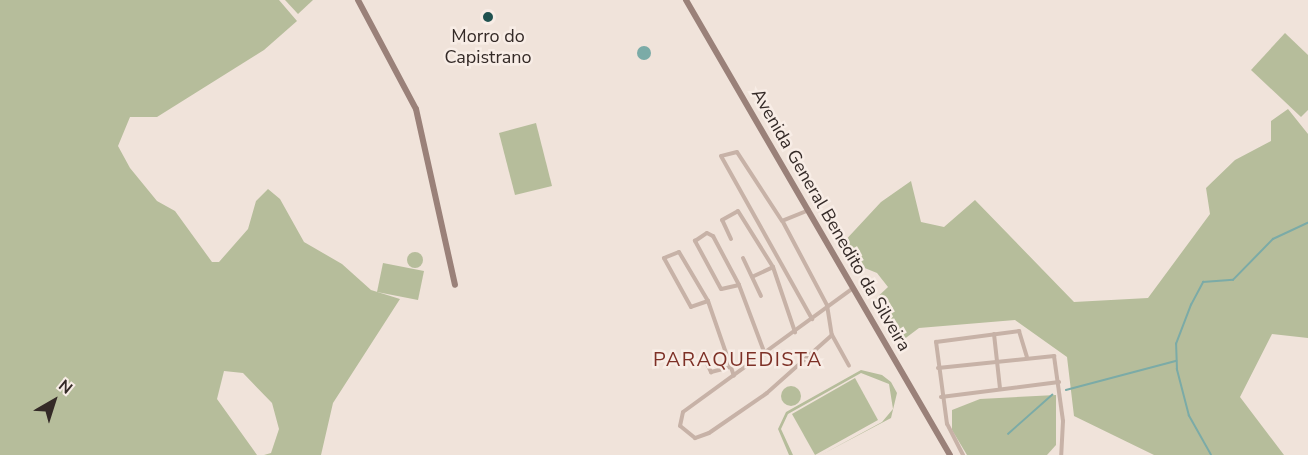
<!DOCTYPE html>
<html>
<head>
<meta charset="utf-8">
<style>
  body { margin:0 }
  #map { position:relative; width:1308px; height:455px; overflow:hidden; background:#f0e3da; font-family:"Nunito Sans",sans-serif }
  div>[style] { position:absolute }
  [style*='--x'] { left:calc(var(--x)*1px); top:calc(var(--y)*1px); width:calc(var(--w)*1px); rotate:calc(var(--a)*1deg) }
  .green>* { inset:0; background:#b6bd9b }
  .round { border-radius:50% }
  .water>* { inset:0; background:#7baba7 }
  .stream>* { height:1.5px; margin:-0.75px; padding:0 0.75px; transform-origin:0.75px; border-radius:0.75px; background:#7baba7 }
  .street>* { height:4px; margin:-2px; padding:0 2px; transform-origin:2px; border-radius:2px; background:#c7b2a7 }
  .secondary>* { height:6px; margin:-3px; padding:0 3px; transform-origin:3px; border-radius:3px; background:#9a8179 }
  .dots>* { width:16px; height:16px; translate:-50% -50%; box-sizing:border-box; border:3px solid #f8ede6; border-radius:50% }
  span { translate:-50% -50%; white-space:nowrap; text-align:center; line-height:1.15; -webkit-text-stroke:5px #f8ede6; paint-order:stroke }
  .poi-label { font-size:18px; color:#342a27 }
  .street-label { font-size:18px; color:#342a27 }
  .neighbourhood-label { font-size:20px; color:#7d3026; letter-spacing:1.5px }
  .north { position:absolute; left:24px; top:371px; width:60px; height:60px; -webkit-text-stroke:4px #f8ede6; paint-order:stroke; rotate:39deg; font-size:16px; font-weight:700; line-height:24px; text-align:center; color:#342a27 }
  .north::after { content:''; display:block; margin:auto; width:21px; height:27px; background:#342a27; clip-path:polygon(50% 0,100% 100%,50% 72%,0 100%) }
</style>
</head>
<body>
<div id="map">
  <div class="green">
    <i style="clip-path:polygon(0 0,279px 0,297px 21px,264px 50px,157px 117px,130px 117px,118px 146px,130px 168px,157px 201px,175px 211px,212px 262px,219px 262px,248px 229px,256px 201px,268px 189px,280px 199px,304px 242px,342px 264px,371px 290px,400px 299px,333px 403px,321px 455px,264px 455px,271px 453px,279px 429px,272px 403px,243px 373px,224px 371px,217px 399px,257px 455px,0 455px)"></i>
    <i style="clip-path:polygon(285px 0,313px 0,298px 14px)"></i>
    <i style="clip-path:polygon(1285px 33px,1308px 55px,1308px 110px,1301px 117px,1251px 70px)"></i>
    <i style="clip-path:polygon(1288px 109px,1308px 134px,1308px 338px,1272px 334px,1240px 397px,1284px 455px,1154px 455px,1074px 416px,1067px 357px,1015px 320px,919px 328px,899px 343px,871px 303px,888px 287px,877px 273px,850px 262px,841px 245px,881px 202px,911px 181px,921px 222px,944px 227px,975px 200px,1074px 302px,1148px 298px,1210px 214px,1206px 188px,1235px 160px,1271px 141px,1271px 121px)"></i>
    <i style="clip-path:polygon(536px 123px,552px 186px,515px 195px,499px 133px)"></i>
    <i class="round" style="left:407px;top:252px;width:16px;height:16px"></i>
    <i style="clip-path:polygon(383px 263px,424px 271px,418px 300px,377px 292px)"></i>
    <i style="clip-path:polygon(861px 370px,882px 375px,891px 382px,897px 393px,891px 418px,821px 455px,882px 422px,893px 409px,889px 384px,861px 373px,788px 414px,781px 429px,793px 455px,789px 455px,778px 429px,786px 412px)"></i>
    <i style="clip-path:polygon(855px 378px,878px 420px,815px 455px,792px 414px)"></i>
    <i class="round" style="left:781px;top:386px;width:20px;height:20px"></i>
    <i style="clip-path:polygon(1056px 395px,1056px 445px,1047px 455px,967px 455px,952px 430px,952px 410px,980px 399px)"></i>
  </div>
  <div class="water">
    <i class="round" style="left:637px;top:46px;width:14px;height:14px"></i>
  </div>
  <div class="stream">
    <i style="--x:1066;--y:390;--w:114;--a:-14.8"></i>
    <i style="--x:1008;--y:434;--w:59;--a:-41.6"></i>
    <i style="--x:1211;--y:455;--w:45;--a:-119.4"></i>
    <i style="--x:1189;--y:416;--w:48;--a:-104.6"></i>
    <i style="--x:1177;--y:370;--w:26;--a:-92"></i>
    <i style="--x:1176;--y:344;--w:42;--a:-69"></i>
    <i style="--x:1191;--y:305;--w:26;--a:-62"></i>
    <i style="--x:1203;--y:282;--w:30;--a:-4"></i>
    <i style="--x:1233;--y:280;--w:57;--a:-45.7"></i>
    <i style="--x:1273;--y:239;--w:38;--a:-25"></i>
  </div>
  <div class="street">
    <i style="--x:809;--y:210;--w:29;--a:158"></i>
    <i style="--x:782;--y:221;--w:82;--a:-123.1"></i>
    <i style="--x:737;--y:152;--w:16;--a:166"></i>
    <i style="--x:721;--y:156;--w:187;--a:60.8"></i>
    <i style="--x:783;--y:222;--w:94;--a:62.1"></i>
    <i style="--x:827;--y:305;--w:30;--a:81"></i>
    <i style="--x:832;--y:335;--w:35;--a:61"></i>
    <i style="--x:731;--y:239;--w:21;--a:-115"></i>
    <i style="--x:722;--y:220;--w:18;--a:-29"></i>
    <i style="--x:738;--y:211;--w:66;--a:58"></i>
    <i style="--x:773;--y:267;--w:69;--a:71.3"></i>
    <i style="--x:743;--y:258;--w:42;--a:64.7"></i>
    <i style="--x:754;--y:276;--w:21;--a:-25"></i>
    <i style="--x:739;--y:285;--w:18;--a:167"></i>
    <i style="--x:721;--y:289;--w:55;--a:-118.4"></i>
    <i style="--x:695;--y:241;--w:14;--a:-34"></i>
    <i style="--x:707;--y:233;--w:7;--a:27"></i>
    <i style="--x:713;--y:236;--w:55;--a:62"></i>
    <i style="--x:739;--y:285;--w:74;--a:69.4"></i>
    <i style="--x:708;--y:301;--w:18;--a:161"></i>
    <i style="--x:691;--y:307;--w:56;--a:-118.9"></i>
    <i style="--x:664;--y:258;--w:16;--a:-22"></i>
    <i style="--x:679;--y:252;--w:57;--a:59.4"></i>
    <i style="--x:708;--y:301;--w:79;--a:70.9"></i>
    <i style="--x:994;--y:334;--w:54;--a:83.7"></i>
    <i style="--x:832;--y:335;--w:87;--a:138.3"></i>
    <i style="--x:767;--y:393;--w:70;--a:145.4"></i>
    <i style="--x:709;--y:433;--w:15;--a:160"></i>
    <i style="--x:695;--y:438;--w:19;--a:-141"></i>
    <i style="--x:680;--y:426;--w:14;--a:-78"></i>
    <i style="--x:683;--y:412;--w:210;--a:-36.1"></i>
    <i style="--x:704;--y:357;--w:17;--a:65"></i>
    <i style="--x:711;--y:372;--w:21;--a:-14"></i>
    <i style="--x:938;--y:368;--w:117;--a:-5.9"></i>
    <i style="--x:1054;--y:356;--w:66;--a:82.1"></i>
    <i style="--x:1063;--y:421;--w:34;--a:93"></i>
    <i style="--x:941;--y:397;--w:119;--a:-7.2"></i>
    <i style="--x:963;--y:455;--w:35;--a:-117"></i>
    <i style="--x:947;--y:424;--w:83;--a:-97.6"></i>
    <i style="--x:936;--y:342;--w:84;--a:-7.5"></i>
    <i style="--x:1019;--y:331;--w:27;--a:73"></i>
  </div>
  <div class="secondary">
    <i style="--x:358;--y:0;--w:123;--a:62"></i>
    <i style="--x:416;--y:109;--w:180;--a:77.5"></i>
    <i style="--x:686;--y:0;--w:526;--a:59.88"></i>
  </div>
  <div class="dots">
    <i style="left:488px;top:17px;background:#205250"></i>
  </div>
  <div class="poi-label">
    <span style="left:488px;top:47px">Morro do<br>Capistrano</span>
  </div>
  <div class="street-label">
    <span style="left:831px;top:220px;rotate:60deg">Avenida General Benedito da Silveira</span>
  </div>
  <div class="neighbourhood-label">
    <span style="left:738px;top:359px">PARAQUEDISTA</span>
  </div>
  <div class="north">N</div>
</div>
</body>
</html>
